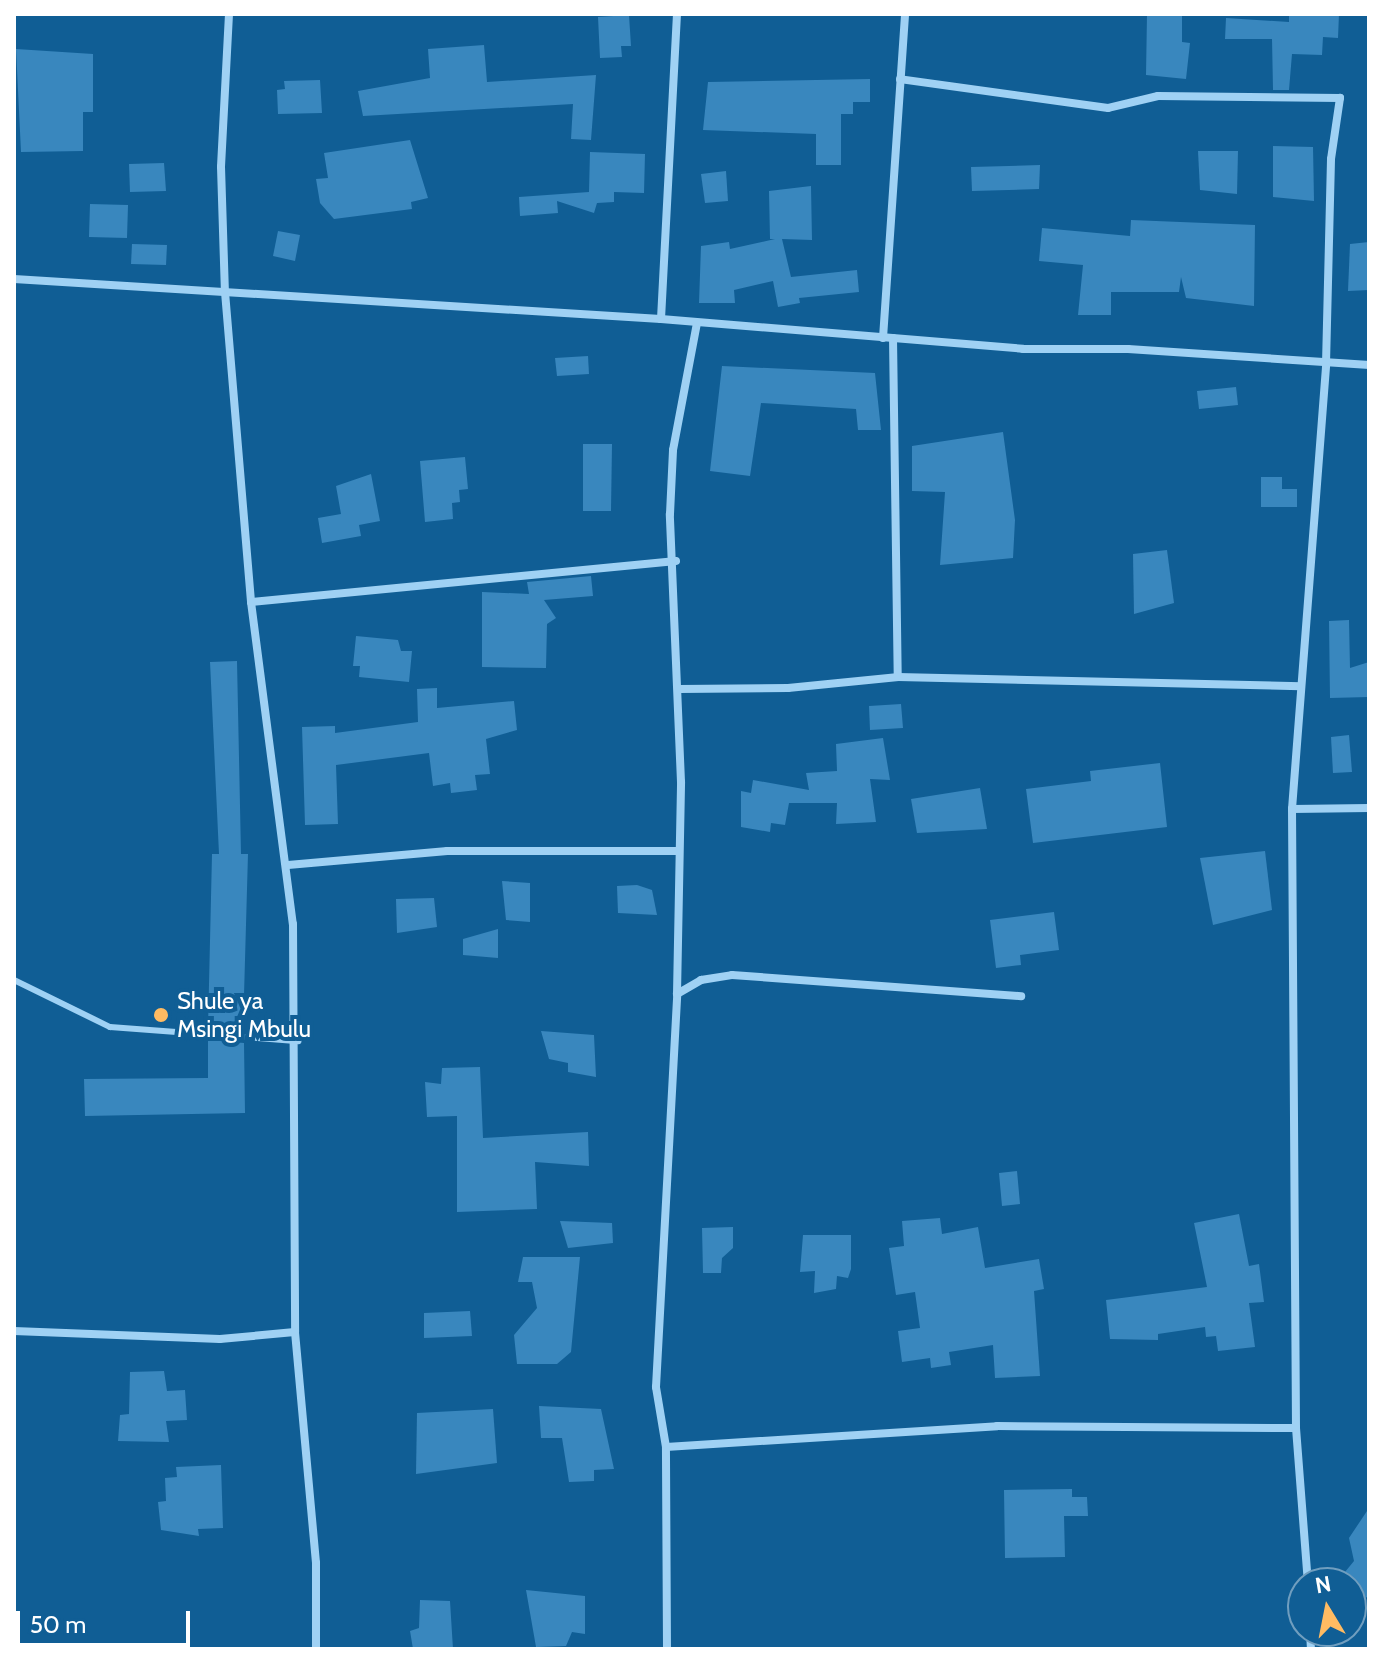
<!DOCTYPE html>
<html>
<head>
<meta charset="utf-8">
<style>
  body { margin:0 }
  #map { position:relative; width:1383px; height:1663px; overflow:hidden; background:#105e95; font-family:Cabin,sans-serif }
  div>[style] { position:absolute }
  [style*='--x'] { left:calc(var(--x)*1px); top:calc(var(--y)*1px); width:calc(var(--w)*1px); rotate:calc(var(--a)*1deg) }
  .building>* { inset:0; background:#3987be }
  .lane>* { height:6px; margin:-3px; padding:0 3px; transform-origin:3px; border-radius:3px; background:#9fd1f4 }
  .street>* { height:8px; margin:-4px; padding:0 4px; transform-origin:4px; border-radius:4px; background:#9fd1f4 }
  .dots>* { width:22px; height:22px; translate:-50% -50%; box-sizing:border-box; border:4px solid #105e95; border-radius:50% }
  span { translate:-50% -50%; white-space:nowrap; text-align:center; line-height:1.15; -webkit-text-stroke:8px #105e95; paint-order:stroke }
  .poi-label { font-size:24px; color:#fff }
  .left { translate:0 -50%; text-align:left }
  .frame { position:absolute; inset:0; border:16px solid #fff; pointer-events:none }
  .north { position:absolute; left:1287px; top:1567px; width:80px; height:80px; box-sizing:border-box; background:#105e95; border:2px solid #709ebf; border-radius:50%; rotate:350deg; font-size:22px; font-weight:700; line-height:32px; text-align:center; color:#fff }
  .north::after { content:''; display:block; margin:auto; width:28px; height:36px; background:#ffbb62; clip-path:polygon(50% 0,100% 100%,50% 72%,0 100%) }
  .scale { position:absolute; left:16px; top:1611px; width:174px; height:36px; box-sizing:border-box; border:4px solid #fff; border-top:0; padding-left:10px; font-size:24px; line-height:28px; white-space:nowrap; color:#fff; -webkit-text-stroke:6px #105e95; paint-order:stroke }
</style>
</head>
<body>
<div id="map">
  <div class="building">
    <i style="clip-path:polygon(1147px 14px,1182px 14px,1182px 42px,1190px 43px,1186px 79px,1146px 75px)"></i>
    <i style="clip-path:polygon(1289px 14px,1339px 14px,1338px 38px,1323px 37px,1322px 55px,1292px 54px,1289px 90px,1273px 90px,1272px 39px,1225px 39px,1226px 18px,1289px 22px)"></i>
    <i style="clip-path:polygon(629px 15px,631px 46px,621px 46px,622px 57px,600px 58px,598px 17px)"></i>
    <i style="clip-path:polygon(484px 45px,487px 82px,596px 75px,591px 140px,571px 139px,573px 104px,363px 116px,358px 91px,430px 78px,428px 49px)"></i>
    <i style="clip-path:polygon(16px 49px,93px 54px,93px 112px,83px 112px,83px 151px,21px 152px)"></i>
    <i style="clip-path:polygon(870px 79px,870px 102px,853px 102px,853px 114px,841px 114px,841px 165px,816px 165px,816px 134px,703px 130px,708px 82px)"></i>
    <i style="clip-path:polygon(320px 80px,322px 113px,278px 114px,277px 90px,285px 89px,284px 81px)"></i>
    <i style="clip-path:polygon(410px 140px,428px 198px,411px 202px,412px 209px,334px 219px,320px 203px,316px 179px,328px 178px,324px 153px)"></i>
    <i style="clip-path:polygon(1273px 146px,1313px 147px,1314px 201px,1273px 197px)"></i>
    <i style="clip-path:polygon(1198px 151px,1238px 151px,1237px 194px,1200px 190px)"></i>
    <i style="clip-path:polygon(590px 152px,645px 154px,644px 193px,614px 192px,614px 202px,597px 203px,594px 213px,557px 201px,558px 213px,520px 216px,519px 197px,589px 192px)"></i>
    <i style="clip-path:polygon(164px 163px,166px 191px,130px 192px,129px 164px)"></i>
    <i style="clip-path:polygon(1040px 165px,1039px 189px,972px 191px,971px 167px)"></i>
    <i style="clip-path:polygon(726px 171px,728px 201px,705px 203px,701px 174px)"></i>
    <i style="clip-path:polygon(811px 186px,812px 240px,782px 239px,791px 277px,857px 270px,859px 292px,799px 298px,800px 303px,778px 307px,773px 281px,734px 290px,735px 303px,699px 303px,701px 246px,729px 242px,730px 249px,775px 239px,770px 239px,769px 191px)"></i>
    <i style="clip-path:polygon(90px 204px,128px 205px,127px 238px,89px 237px)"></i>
    <i style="clip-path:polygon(1131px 220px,1255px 225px,1254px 306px,1186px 298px,1181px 277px,1179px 292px,1111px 292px,1111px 315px,1078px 315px,1083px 265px,1039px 261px,1042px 228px,1130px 236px)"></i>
    <i style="clip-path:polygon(278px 231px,300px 235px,295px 261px,273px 256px)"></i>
    <i style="clip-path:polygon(1369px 242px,1369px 290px,1348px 291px,1350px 244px)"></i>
    <i style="clip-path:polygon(132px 244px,167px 245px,166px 265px,131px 264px)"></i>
    <i style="clip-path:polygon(588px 356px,589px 374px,557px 376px,555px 358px)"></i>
    <i style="clip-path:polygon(722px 366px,875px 373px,881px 430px,858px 430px,856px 409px,761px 403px,750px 476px,710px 471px)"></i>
    <i style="clip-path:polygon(1236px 387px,1238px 405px,1199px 409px,1197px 391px)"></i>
    <i style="clip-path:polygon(1003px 432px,1015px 520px,1013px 558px,940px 565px,945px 492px,912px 491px,912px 446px)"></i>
    <i style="clip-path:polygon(583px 444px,612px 444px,611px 511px,583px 511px)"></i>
    <i style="clip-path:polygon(465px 457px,468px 489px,459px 490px,460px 502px,452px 503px,453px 519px,425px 522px,420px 461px)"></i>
    <i style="clip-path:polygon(371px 474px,380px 521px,359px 525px,361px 536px,322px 543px,318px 518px,341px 514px,336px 486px)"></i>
    <i style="clip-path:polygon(1261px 477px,1282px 477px,1282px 489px,1297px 489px,1297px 507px,1261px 507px)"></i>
    <i style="clip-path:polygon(1167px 550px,1174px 603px,1134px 614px,1133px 554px)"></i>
    <i style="clip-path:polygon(591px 576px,593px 596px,544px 600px,556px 618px,547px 624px,546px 668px,482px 667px,482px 592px,529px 594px,527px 582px)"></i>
    <i style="clip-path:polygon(1349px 620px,1350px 668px,1369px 662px,1369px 697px,1330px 698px,1329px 621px)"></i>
    <i style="clip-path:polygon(356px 636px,398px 640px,401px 651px,412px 651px,409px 682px,359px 677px,360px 666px,353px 666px)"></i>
    <i style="clip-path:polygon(237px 661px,241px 854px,248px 854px,243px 1031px,208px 1028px,212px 854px,219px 854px,210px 662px)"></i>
    <i style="clip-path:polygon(437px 688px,437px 708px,514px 701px,517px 730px,486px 739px,490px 774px,475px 775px,477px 790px,451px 793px,450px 783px,433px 786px,429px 753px,336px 765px,338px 824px,305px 825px,302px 727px,335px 726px,335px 733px,418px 722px,417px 689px)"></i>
    <i style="clip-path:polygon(901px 704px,903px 728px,870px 730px,869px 706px)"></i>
    <i style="clip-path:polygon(1349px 735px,1352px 772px,1333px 773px,1331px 737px)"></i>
    <i style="clip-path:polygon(883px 738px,890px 780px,870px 779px,876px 822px,836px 824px,837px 803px,789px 803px,785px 825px,771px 823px,770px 832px,741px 827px,741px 791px,751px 793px,753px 780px,809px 790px,806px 773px,837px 771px,836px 744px)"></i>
    <i style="clip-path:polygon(1160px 763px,1167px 827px,1033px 843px,1026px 789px,1091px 781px,1090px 771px)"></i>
    <i style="clip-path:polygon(980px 788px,987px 829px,917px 833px,911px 799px)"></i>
    <i style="clip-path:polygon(1265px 851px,1272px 910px,1213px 925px,1200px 858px)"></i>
    <i style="clip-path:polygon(502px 881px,530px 883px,530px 922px,506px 920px)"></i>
    <i style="clip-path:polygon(637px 885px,652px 890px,657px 915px,618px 913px,617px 886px)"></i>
    <i style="clip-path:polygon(434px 898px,437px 927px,397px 933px,396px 899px)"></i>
    <i style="clip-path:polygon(1054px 912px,1059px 950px,1020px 955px,1021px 965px,996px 968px,990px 920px)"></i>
    <i style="clip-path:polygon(498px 929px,498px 958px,463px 955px,463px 939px)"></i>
    <i style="clip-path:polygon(541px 1031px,594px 1035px,596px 1077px,568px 1072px,568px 1063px,549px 1059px)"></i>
    <i style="clip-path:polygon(208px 1040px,244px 1043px,245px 1113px,85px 1116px,84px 1079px,208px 1078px)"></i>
    <i style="clip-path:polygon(480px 1067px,483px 1138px,588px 1132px,589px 1166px,535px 1162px,537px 1209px,457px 1212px,457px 1116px,427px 1117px,425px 1082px,441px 1084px,442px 1068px)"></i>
    <i style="clip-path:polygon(1017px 1171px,1020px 1204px,1002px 1206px,999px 1173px)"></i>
    <i style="clip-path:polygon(1239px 1214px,1249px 1266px,1259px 1264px,1264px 1302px,1249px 1303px,1255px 1347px,1218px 1351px,1216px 1336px,1206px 1337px,1205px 1327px,1158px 1334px,1158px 1340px,1110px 1339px,1106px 1300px,1207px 1287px,1194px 1223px)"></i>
    <i style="clip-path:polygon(940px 1218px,942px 1234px,978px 1227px,985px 1268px,1039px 1259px,1044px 1289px,1034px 1291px,1040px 1376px,995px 1378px,993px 1345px,949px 1352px,951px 1365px,931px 1368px,930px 1358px,902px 1362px,898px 1331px,920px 1328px,915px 1292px,896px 1295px,889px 1248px,904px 1246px,902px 1221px)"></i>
    <i style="clip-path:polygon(560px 1221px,612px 1223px,613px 1243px,568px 1248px)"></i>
    <i style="clip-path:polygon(733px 1227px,733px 1248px,722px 1258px,721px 1273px,703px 1273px,702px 1228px)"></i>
    <i style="clip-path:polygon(803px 1235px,851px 1235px,851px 1269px,848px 1278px,837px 1276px,836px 1289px,814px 1293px,815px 1271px,800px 1272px)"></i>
    <i style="clip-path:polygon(523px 1257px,580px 1257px,571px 1352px,557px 1364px,517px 1364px,514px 1335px,537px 1308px,532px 1282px,518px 1282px)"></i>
    <i style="clip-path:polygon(470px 1311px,472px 1336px,424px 1338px,424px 1313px)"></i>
    <i style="clip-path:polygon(164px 1371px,167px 1391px,185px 1390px,187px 1420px,166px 1421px,169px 1442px,118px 1441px,120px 1415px,129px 1414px,130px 1372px)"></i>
    <i style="clip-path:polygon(539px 1406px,601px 1409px,614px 1469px,594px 1470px,594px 1481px,569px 1482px,562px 1438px,541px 1438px)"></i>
    <i style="clip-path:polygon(493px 1409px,497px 1463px,416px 1474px,417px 1413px)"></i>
    <i style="clip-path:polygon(221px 1465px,223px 1528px,198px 1529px,199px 1536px,161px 1530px,158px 1502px,166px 1501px,165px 1478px,177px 1477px,176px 1467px)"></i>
    <i style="clip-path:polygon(1072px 1489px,1072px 1497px,1087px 1497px,1088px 1516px,1064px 1516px,1065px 1557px,1005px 1558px,1004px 1490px)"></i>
    <i style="clip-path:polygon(1369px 1508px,1369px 1596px,1351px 1605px,1351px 1583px,1336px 1583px,1354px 1561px,1349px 1538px)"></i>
    <i style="clip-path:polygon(526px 1590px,585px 1596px,585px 1634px,572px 1632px,566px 1646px,536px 1647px)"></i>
    <i style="clip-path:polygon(420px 1600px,450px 1601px,453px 1649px,413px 1649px,410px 1631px,419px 1628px)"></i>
  </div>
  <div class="lane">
    <i style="--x:14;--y:980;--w:107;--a:26.1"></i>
    <i style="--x:110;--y:1027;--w:189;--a:4.3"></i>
  </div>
  <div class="street">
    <i style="--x:229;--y:14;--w:153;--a:93"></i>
    <i style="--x:221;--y:167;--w:125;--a:88.2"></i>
    <i style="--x:225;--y:292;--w:311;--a:85.2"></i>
    <i style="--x:251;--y:602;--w:325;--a:82.6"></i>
    <i style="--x:293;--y:924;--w:408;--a:89.7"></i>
    <i style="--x:295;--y:1332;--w:232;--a:84.8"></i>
    <i style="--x:316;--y:1563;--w:86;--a:90"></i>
    <i style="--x:14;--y:279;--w:648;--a:3.54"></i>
    <i style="--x:661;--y:319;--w:363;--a:4.7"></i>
    <i style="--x:1023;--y:349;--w:105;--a:0"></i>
    <i style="--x:1128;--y:349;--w:242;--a:3.8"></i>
    <i style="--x:661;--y:319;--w:305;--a:-87"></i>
    <i style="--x:883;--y:338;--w:325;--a:-86.1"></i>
    <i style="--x:893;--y:338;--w:339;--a:89.2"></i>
    <i style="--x:251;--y:602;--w:427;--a:-5.5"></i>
    <i style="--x:679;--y:689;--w:109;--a:-0.5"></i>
    <i style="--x:788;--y:688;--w:111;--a:-5.7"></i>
    <i style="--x:898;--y:677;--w:403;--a:1.3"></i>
    <i style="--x:1292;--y:809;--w:77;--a:-0.7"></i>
    <i style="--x:288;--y:865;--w:160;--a:-5"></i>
    <i style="--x:447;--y:851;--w:232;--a:0"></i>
    <i style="--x:677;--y:994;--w:28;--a:-30"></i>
    <i style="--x:701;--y:980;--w:31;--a:-9"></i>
    <i style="--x:732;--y:975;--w:290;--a:4.2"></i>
    <i style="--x:14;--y:1331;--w:206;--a:2.2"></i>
    <i style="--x:220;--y:1339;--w:75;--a:-5.3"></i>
    <i style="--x:1296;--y:1428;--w:155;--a:85.6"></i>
    <i style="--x:666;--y:1447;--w:332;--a:-3.6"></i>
    <i style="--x:997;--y:1426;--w:299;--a:0.4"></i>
    <i style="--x:1296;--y:1428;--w:619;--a:-90.37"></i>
    <i style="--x:1292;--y:809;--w:446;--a:-85.6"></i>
    <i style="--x:1326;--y:364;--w:205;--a:-88.6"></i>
    <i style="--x:1331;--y:159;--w:62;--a:-81.6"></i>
    <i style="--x:1340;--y:98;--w:182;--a:-179.4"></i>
    <i style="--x:1158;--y:96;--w:51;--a:166.5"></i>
    <i style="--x:1108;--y:108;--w:210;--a:-172.1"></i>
    <i style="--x:1310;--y:1631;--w:18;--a:87"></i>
    <i style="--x:667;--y:1649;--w:202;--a:-90.3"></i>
    <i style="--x:666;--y:1447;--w:61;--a:-99.5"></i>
    <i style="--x:656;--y:1387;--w:394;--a:-86.9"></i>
    <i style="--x:677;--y:994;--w:212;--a:-88.9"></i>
    <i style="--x:681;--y:782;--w:268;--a:-92.4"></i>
    <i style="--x:670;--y:514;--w:64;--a:-87.3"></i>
    <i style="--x:673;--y:450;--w:129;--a:-79.3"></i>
  </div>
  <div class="dots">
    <i style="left:161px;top:1015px;background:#ffbb62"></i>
  </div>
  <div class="poi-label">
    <span class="left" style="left:177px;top:1015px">Shule ya<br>Msingi Mbulu</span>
  </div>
  <div class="frame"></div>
  <div class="north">N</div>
  <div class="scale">50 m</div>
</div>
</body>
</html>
